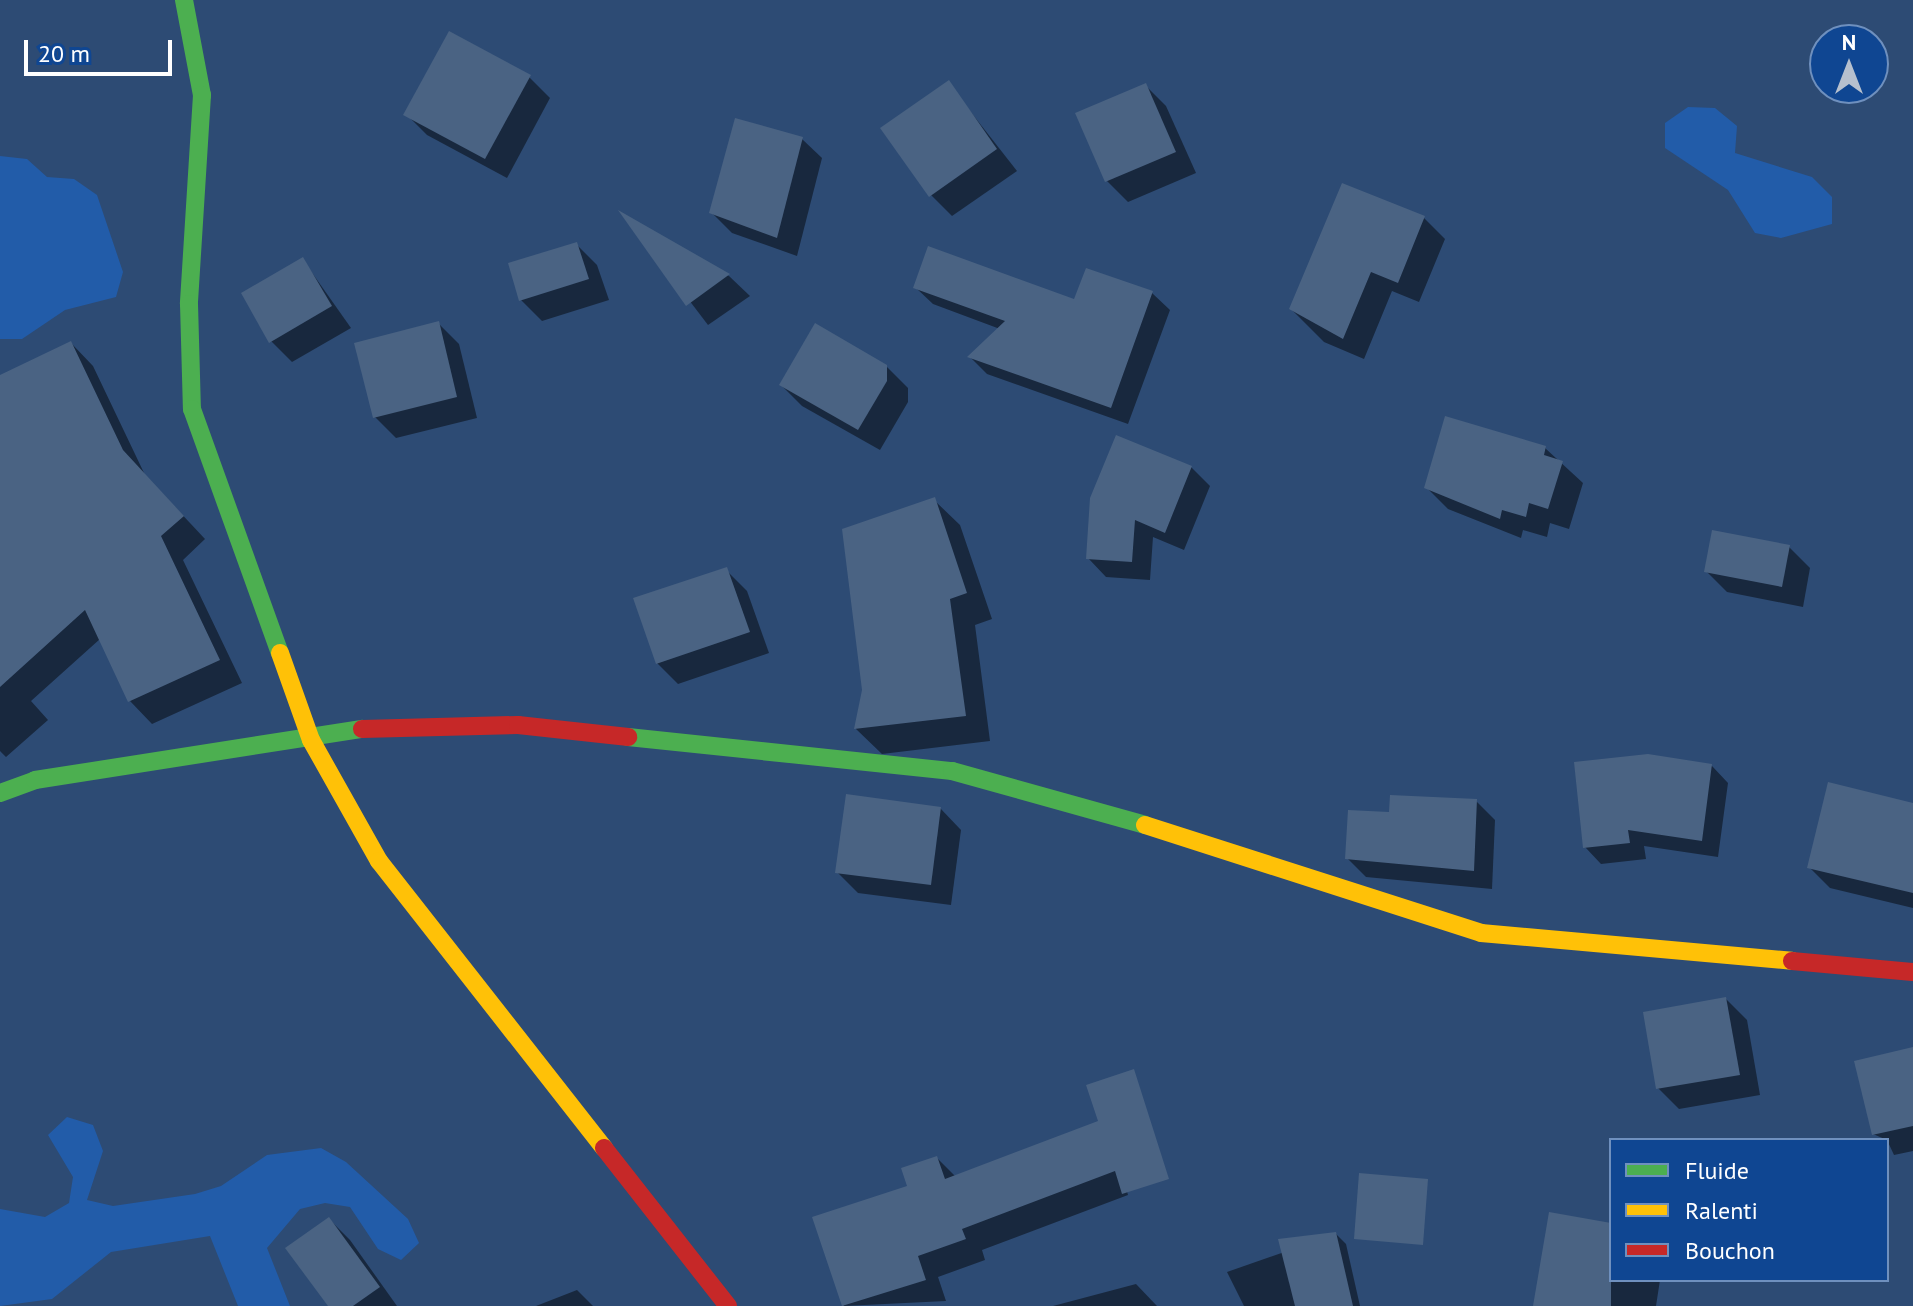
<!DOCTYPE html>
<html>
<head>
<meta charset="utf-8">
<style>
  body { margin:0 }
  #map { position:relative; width:1913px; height:1306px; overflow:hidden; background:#2d4b74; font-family:"PT Sans",sans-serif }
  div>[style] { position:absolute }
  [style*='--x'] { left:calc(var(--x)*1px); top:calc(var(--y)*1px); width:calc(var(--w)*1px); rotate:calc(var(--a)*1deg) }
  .green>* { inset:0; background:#225ca9 }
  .shadow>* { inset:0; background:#0007 }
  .building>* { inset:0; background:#4a6383 }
  .fast>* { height:18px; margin:-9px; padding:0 9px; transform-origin:9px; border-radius:9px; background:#4caf50 }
  .slow>* { height:18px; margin:-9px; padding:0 9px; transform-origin:9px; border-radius:9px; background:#ffc107 }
  .jam>* { height:18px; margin:-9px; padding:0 9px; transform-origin:9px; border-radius:9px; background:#c62828 }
  span { translate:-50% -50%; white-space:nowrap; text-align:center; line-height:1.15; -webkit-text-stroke:7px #0f4692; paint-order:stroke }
  .legend { position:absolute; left:1609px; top:1138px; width:280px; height:144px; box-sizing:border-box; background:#0f4692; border:2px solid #6f90be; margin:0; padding:10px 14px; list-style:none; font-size:24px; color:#fff }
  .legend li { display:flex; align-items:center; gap:16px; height:40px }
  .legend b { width:40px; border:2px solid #6f90be }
  .north { position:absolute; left:1809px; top:24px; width:80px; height:80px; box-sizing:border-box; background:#0f4692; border:2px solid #6f90be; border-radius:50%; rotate:0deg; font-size:22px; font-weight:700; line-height:32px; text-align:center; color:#fff }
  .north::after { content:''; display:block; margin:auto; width:28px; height:36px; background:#b6c0ce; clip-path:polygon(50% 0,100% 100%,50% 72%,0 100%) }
  .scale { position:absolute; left:24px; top:40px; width:148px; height:36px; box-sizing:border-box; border:4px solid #fff; border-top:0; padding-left:10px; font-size:24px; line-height:28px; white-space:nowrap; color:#fff; -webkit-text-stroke:6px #0f4692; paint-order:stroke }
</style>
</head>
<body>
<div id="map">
  <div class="green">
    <i style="clip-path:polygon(1688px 107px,1715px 108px,1737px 126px,1735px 153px,1812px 177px,1832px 197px,1832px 224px,1781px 238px,1755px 233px,1728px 190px,1665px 148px,1665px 123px)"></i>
    <i style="clip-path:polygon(0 156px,27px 159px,47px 177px,74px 179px,97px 195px,123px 272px,116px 297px,65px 310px,22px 339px,0 339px)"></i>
    <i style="clip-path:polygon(67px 1117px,93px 1125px,103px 1151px,87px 1200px,113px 1206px,195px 1194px,221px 1186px,267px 1155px,321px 1148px,346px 1162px,408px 1219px,419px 1243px,401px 1260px,378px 1249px,350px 1207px,325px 1203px,300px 1209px,267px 1248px,290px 1306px,238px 1306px,210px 1236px,111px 1252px,52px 1299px,0 1306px,0 1209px,45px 1217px,69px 1203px,73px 1177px,48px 1135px)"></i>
  </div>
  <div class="shadow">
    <i style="clip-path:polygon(529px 77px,550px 98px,507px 178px,427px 135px,406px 114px)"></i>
    <i style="clip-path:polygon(948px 83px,1017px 171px,952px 216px,931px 195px)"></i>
    <i style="clip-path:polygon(1145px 85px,1166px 106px,1196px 173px,1128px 202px,1107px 181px)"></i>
    <i style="clip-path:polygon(802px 139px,822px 158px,797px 256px,732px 233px,712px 213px)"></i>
    <i style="clip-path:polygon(625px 216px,729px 276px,750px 296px,708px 325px)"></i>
    <i style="clip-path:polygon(1424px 218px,1445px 239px,1419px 302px,1392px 291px,1364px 359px,1324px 342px,1291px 309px)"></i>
    <i style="clip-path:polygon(576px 244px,597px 265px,609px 300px,542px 321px,521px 300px)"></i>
    <i style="clip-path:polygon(303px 260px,351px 328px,292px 362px,271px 341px)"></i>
    <i style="clip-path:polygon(915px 287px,1075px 302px,1152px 293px,1170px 310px,1128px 424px,987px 374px,970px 357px,1000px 329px,933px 304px)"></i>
    <i style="clip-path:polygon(438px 323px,459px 344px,477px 418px,396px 438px,375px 417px)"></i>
    <i style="clip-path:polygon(71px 343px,93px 366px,145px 475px,205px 539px,183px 560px,242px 683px,152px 724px,130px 701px,100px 639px,31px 701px,48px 720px,6px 757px,0 751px,0 377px)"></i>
    <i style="clip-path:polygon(886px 366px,908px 388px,908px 402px,880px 450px,802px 406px,781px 385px)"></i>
    <i style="clip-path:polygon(1545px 448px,1583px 483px,1569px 529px,1550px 523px,1547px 537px,1523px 530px,1521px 538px,1448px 509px,1427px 488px)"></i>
    <i style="clip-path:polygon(1191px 467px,1210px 486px,1184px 550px,1153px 537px,1150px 580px,1106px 577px,1088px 558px)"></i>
    <i style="clip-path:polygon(934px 500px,960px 525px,992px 619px,975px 625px,990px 741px,882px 754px,856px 729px,864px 690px)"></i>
    <i style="clip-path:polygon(1789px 547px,1810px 568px,1803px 607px,1727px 592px,1706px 571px)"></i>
    <i style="clip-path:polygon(726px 570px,747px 591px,769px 653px,678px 684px,657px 663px)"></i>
    <i style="clip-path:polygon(1712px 766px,1728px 783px,1718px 857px,1644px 846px,1646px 859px,1601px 864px,1585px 847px)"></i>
    <i style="clip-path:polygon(1476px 801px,1495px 820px,1492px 889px,1366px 877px,1347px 858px,1391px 814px)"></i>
    <i style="clip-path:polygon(1913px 805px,1913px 908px,1830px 888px,1809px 867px)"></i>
    <i style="clip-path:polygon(940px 808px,961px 830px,951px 905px,858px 893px,837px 872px)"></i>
    <i style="clip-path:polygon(1726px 999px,1747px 1020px,1760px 1095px,1679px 1109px,1658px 1088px)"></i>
    <i style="clip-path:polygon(1913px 1049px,1913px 1151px,1894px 1155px,1887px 1140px,1873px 1134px)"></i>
    <i style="clip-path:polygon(1115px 1146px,1128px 1195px,982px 1250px,985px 1260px,938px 1277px,946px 1301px,844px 1306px,815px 1218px,909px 1187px,937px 1158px,956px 1177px)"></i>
    <i style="clip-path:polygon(329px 1219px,350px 1240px,397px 1306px,330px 1306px)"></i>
    <i style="clip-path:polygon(1611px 1225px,1611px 1280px,1660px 1280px,1656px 1306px,1535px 1306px)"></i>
    <i style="clip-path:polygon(1336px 1234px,1346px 1244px,1360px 1306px,1244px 1306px,1227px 1272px)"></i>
    <i style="clip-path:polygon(1136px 1284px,1157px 1306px,1053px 1306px)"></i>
    <i style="clip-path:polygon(577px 1290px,593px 1306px,536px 1306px)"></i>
  </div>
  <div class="building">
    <i style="clip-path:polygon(449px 31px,531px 75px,485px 159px,403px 115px)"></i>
    <i style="clip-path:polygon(949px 80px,997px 149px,929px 197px,880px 128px)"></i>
    <i style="clip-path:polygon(1146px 83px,1176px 152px,1105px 182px,1075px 113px)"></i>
    <i style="clip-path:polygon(735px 118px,803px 137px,777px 238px,709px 213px)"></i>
    <i style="clip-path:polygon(1342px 183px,1425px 216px,1398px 283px,1371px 272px,1343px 339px,1289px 309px)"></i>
    <i style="clip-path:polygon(618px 210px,730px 274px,686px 306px)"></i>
    <i style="clip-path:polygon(577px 242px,589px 279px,519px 301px,508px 263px)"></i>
    <i style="clip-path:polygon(928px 246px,1074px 299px,1086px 268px,1153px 291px,1111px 408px,967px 357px,1005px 321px,913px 288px)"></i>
    <i style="clip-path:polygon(303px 257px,332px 306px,269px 343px,241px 293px)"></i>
    <i style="clip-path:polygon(439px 321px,457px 397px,373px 418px,354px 343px)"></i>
    <i style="clip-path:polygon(815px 323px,887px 365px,887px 381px,858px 430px,779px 385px)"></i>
    <i style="clip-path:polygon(71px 341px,123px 450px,184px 516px,161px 536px,220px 660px,128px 702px,85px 610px,0 687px,0 375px)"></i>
    <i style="clip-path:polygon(1445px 416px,1546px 446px,1544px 455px,1563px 461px,1548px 509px,1529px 503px,1526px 517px,1502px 510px,1500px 519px,1424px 488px)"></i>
    <i style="clip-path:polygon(1116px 435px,1192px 466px,1165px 533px,1135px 520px,1132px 562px,1086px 559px,1090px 498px)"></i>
    <i style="clip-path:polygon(935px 497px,967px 593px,950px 599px,966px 716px,854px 729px,862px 690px,842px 529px)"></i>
    <i style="clip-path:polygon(1712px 530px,1790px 545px,1782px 587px,1704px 572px)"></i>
    <i style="clip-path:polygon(727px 567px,750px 632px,656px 664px,633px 598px)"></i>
    <i style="clip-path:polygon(1648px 754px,1712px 764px,1702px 841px,1628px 830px,1630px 843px,1583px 848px,1574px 762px)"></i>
    <i style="clip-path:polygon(1828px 782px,1913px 803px,1913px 893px,1807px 868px)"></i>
    <i style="clip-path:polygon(846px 794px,941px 807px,931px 885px,835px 873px)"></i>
    <i style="clip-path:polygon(1390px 795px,1477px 799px,1474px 871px,1345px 859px,1348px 810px,1389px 812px)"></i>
    <i style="clip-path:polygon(1726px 997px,1740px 1075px,1656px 1089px,1643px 1012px)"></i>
    <i style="clip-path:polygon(1913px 1047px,1913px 1126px,1872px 1135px,1854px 1061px)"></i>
    <i style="clip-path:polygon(1134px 1069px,1169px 1179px,1122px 1194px,1115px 1171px,962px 1229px,966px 1239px,918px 1256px,926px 1280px,842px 1306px,812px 1217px,907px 1186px,901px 1168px,937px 1156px,945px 1179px,1098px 1121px,1086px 1085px)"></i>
    <i style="clip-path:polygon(1359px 1173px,1428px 1179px,1423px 1245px,1354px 1239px)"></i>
    <i style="clip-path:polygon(1549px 1212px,1611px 1223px,1611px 1306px,1533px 1306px)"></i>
    <i style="clip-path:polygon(329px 1217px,380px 1287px,353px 1306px,328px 1306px,285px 1248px)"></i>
    <i style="clip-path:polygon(1336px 1232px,1353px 1306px,1295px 1306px,1278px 1239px)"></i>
  </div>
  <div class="fast">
    <i style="--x:184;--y:0;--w:97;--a:79.3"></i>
    <i style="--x:202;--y:95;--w:209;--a:93.6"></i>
    <i style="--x:189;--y:304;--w:105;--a:88.4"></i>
    <i style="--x:192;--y:409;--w:259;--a:70.2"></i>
    <i style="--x:628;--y:737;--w:326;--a:6"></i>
    <i style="--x:952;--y:771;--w:200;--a:15.6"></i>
    <i style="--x:0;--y:793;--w:37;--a:-20"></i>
    <i style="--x:35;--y:780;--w:331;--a:-8.9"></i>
  </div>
  <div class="slow">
    <i style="--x:280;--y:653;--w:92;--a:70.4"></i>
    <i style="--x:311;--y:740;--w:139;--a:60.7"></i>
    <i style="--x:379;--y:861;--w:365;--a:51.9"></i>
    <i style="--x:1145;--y:825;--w:353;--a:17.8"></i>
    <i style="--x:1481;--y:933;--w:312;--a:5.1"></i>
  </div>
  <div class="jam">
    <i style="--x:362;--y:729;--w:156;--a:-1.5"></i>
    <i style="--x:518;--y:725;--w:111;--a:6.2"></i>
    <i style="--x:1792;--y:961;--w:121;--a:5.2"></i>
    <i style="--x:604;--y:1148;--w:201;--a:51.9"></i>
  </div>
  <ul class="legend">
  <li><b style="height:10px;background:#4caf50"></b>Fluide</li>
  <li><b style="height:10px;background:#ffc107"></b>Ralenti</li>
  <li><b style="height:10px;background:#c62828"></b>Bouchon</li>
  </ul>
  <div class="north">N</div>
  <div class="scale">20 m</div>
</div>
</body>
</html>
